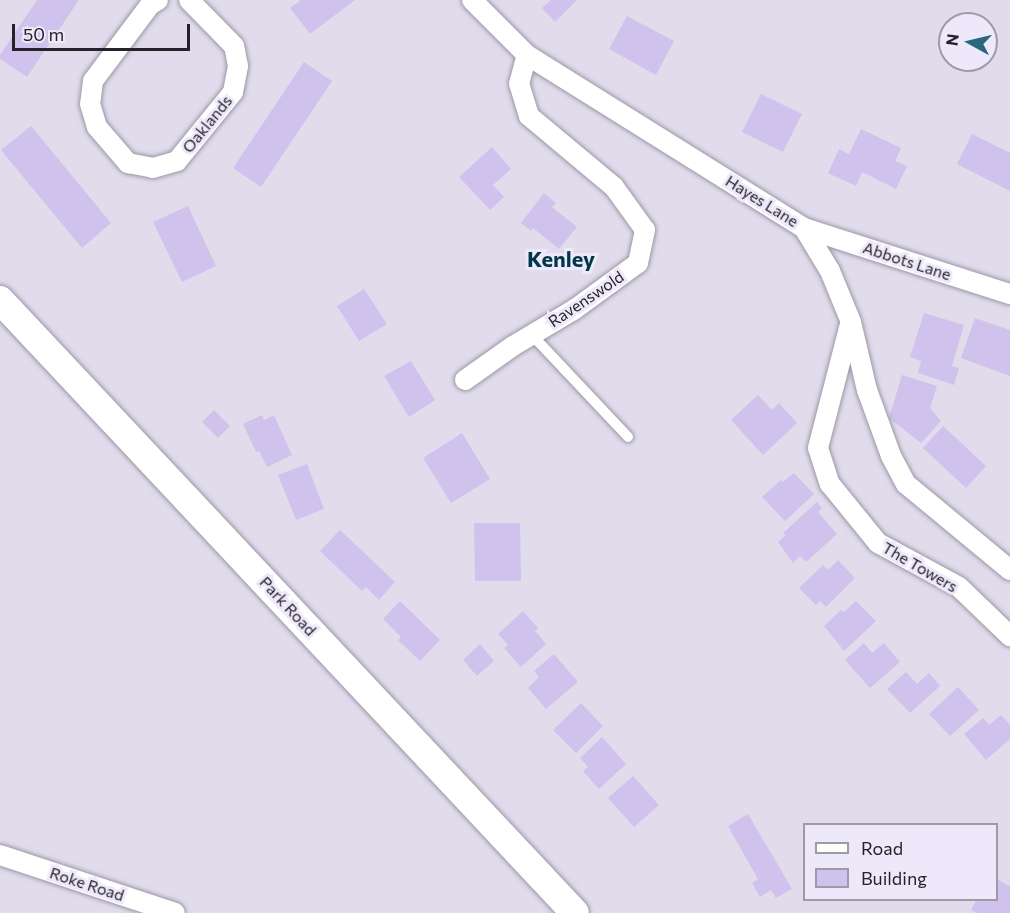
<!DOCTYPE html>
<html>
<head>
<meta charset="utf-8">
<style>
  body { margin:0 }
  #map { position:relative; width:1010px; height:913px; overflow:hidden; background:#e1dcec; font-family:Commissioner,sans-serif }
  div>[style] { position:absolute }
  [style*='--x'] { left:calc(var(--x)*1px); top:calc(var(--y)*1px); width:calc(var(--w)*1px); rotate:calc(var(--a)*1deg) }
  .building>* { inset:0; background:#cfc2ec }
  .roads { filter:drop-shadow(0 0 2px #9c97a7) drop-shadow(0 0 2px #9c97a7) }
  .lane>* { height:10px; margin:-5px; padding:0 5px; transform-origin:5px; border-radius:5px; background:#fff }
  .street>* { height:20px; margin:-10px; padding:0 10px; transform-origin:10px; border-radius:10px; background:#fff }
  .secondary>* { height:28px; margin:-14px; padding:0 14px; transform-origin:14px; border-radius:14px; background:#fff }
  span { translate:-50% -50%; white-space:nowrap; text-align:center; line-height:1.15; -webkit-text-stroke:6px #eee9fa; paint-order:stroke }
  .street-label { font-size:16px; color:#252329 }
  .district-label { font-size:22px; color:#003647; font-weight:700 }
  .legend { position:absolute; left:803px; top:823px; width:195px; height:78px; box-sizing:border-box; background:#eee9fa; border:2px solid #9e9aa6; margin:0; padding:8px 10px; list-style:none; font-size:18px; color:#252329 }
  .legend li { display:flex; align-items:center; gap:12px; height:30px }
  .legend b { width:30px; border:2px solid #9e9aa6 }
  .north { position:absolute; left:938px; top:12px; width:60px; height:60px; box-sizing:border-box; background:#eee9fa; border:2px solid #9e9aa6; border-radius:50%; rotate:278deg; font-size:16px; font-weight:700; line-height:24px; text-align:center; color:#252329 }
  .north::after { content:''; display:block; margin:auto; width:21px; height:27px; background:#2a667e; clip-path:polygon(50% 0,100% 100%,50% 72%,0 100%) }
  .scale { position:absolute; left:12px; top:24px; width:178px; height:27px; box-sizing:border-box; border:3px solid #252329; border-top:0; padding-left:8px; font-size:18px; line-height:21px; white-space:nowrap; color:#252329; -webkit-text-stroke:4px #eee9fa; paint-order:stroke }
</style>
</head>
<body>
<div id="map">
  <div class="building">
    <i style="clip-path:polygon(37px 0,79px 0,27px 77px,0 59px,0 55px)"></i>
    <i style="clip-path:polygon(301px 0,355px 0,310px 34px,290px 8px)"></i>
    <i style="clip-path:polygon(551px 0,577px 0,555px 22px,542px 8px)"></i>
    <i style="clip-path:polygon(627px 16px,674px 41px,656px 75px,609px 49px)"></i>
    <i style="clip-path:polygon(304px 62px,332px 81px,261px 187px,233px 168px)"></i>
    <i style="clip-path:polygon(761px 94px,802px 114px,783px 152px,742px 132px)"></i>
    <i style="clip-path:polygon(31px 126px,111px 223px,82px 248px,1px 150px)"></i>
    <i style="clip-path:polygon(861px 129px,901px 148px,895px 161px,907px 166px,896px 189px,862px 172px,856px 186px,828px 173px,839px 149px,849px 154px)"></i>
    <i style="clip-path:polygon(972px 134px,1010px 153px,1010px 191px,957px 164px)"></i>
    <i style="clip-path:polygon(492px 147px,511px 169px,493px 185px,504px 197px,490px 210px,459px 177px)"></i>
    <i style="clip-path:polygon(544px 193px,556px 203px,552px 207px,577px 227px,559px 249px,533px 228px,531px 231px,521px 223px)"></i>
    <i style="clip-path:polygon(188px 206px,216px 266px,182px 282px,153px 222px)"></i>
    <i style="clip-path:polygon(364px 289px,387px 324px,359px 341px,337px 306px)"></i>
    <i style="clip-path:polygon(924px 313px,964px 325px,952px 366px,959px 368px,954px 385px,918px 373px,921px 361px,910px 357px)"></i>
    <i style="clip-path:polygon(975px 318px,1010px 330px,1010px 376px,961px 358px)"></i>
    <i style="clip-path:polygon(411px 361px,435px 400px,409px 417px,384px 376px)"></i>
    <i style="clip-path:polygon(902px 375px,937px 386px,930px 408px,941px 421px,921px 443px,889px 418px)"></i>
    <i style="clip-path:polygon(758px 395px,772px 410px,779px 403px,797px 423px,763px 455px,731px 420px)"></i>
    <i style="clip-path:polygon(214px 410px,230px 426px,218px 438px,202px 422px)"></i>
    <i style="clip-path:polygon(262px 415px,264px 420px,274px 415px,292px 455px,267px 467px,259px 451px,256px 452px,243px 424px)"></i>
    <i style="clip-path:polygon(943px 426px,986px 466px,966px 488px,923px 448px)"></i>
    <i style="clip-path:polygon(462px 433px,490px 479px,451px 503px,423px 458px)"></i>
    <i style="clip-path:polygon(307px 464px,324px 509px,296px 520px,278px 475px)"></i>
    <i style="clip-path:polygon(794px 473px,814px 494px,785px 521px,762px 497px,781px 480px,783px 482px)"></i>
    <i style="clip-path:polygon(817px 502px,822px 508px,818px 512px,837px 534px,806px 562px,800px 556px,793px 563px,778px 542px,786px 535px,783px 533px)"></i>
    <i style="clip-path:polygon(474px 523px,520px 523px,521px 581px,475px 581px)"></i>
    <i style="clip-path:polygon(340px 530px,395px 582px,379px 600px,366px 587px,362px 591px,320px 551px)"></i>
    <i style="clip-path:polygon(838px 560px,855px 578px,826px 607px,820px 601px,816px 605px,799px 588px,823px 565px,828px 570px)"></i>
    <i style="clip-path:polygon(400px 601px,440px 640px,420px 661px,398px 640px,401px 637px,383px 619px)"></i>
    <i style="clip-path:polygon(856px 601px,876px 621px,844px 651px,824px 626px,841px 610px,844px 612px)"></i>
    <i style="clip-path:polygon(523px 611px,538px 628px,535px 631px,546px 644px,521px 667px,504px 648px,508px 645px,498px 634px)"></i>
    <i style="clip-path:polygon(864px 643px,872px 653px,884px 643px,900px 662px,870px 688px,845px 660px)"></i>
    <i style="clip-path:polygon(480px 644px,494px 661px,477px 676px,463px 660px)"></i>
    <i style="clip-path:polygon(554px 654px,578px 682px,546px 709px,528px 688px,539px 677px,534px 671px)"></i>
    <i style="clip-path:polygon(906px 672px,917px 684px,929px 673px,940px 686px,910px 713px,887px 689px)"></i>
    <i style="clip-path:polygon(958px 687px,979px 710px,950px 736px,929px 714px)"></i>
    <i style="clip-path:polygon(581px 703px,603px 726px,576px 753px,553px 730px)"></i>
    <i style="clip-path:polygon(1001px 715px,1010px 725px,1010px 739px,986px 760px,964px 734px,983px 718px,989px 725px)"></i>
    <i style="clip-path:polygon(602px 737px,626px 764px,599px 789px,583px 771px,588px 767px,580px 758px)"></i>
    <i style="clip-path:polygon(633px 776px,659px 805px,634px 827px,608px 798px)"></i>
    <i style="clip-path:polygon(748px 814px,792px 889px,776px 898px,771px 890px,760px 897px,752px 883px,758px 879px,728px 826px)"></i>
    <i style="clip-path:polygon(996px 879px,1010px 886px,1010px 913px,977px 913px,971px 910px,976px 900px,996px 900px)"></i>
  </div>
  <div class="roads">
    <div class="lane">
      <i style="--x:532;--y:335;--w:140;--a:46.7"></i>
    </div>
    <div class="street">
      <i style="--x:158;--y:0;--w:9;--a:148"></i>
      <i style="--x:150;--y:5;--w:95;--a:126.9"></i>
      <i style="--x:93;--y:81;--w:23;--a:97"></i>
      <i style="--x:90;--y:104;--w:24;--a:73"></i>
      <i style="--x:97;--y:127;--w:48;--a:49.3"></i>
      <i style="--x:128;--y:163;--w:25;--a:11"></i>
      <i style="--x:153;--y:168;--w:25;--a:-16"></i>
      <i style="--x:177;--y:161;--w:89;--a:-50.9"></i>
      <i style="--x:233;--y:92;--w:26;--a:-79"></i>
      <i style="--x:238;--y:66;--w:20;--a:-101"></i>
      <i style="--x:234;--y:46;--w:64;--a:-134.4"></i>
      <i style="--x:472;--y:0;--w:78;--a:45"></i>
      <i style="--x:527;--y:55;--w:327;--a:32"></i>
      <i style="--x:804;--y:228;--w:50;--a:58.8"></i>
      <i style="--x:830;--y:271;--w:55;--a:67.6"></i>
      <i style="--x:851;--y:322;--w:70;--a:76.8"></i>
      <i style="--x:867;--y:390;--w:70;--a:70"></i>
      <i style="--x:891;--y:456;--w:32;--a:62"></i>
      <i style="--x:906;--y:484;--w:135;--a:39.6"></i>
      <i style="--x:804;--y:228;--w:216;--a:17.8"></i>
      <i style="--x:850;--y:324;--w:128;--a:104.5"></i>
      <i style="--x:818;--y:448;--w:38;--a:72"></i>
      <i style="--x:830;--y:484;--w:76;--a:50.9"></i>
      <i style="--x:878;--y:543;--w:92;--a:28.5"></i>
      <i style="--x:959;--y:587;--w:71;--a:43.9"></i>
      <i style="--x:465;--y:380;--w:59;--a:-35.3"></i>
      <i style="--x:513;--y:346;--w:72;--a:-30.8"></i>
      <i style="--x:575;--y:309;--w:78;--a:-36.1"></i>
      <i style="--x:638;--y:263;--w:34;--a:-78"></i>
      <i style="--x:645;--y:230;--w:53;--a:-125.8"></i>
      <i style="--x:614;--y:187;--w:111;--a:-140.1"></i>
      <i style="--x:529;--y:116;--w:34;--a:-107"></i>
      <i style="--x:519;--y:84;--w:30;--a:-75"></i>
      <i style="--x:0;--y:855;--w:184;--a:18.3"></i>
    </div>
    <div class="secondary">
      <i style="--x:0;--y:300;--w:840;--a:46.83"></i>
    </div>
  </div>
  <div class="street-label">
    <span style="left:207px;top:124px;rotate:-51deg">Oaklands</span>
    <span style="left:762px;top:201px;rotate:32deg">Hayes Lane</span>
    <span style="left:907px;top:261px;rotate:18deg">Abbots Lane</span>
    <span style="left:586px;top:299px;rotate:-34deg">Ravenswold</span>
    <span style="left:920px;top:567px;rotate:30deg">The Towers</span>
    <span style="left:288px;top:606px;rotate:47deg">Park Road</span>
    <span style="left:87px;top:884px;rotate:18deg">Roke Road</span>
  </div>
  <div class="district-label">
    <span style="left:561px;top:259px">Kenley</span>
  </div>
  <ul class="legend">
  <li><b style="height:8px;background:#fff"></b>Road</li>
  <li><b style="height:16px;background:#cfc2ec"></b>Building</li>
  </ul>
  <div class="north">N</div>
  <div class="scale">50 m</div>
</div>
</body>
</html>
